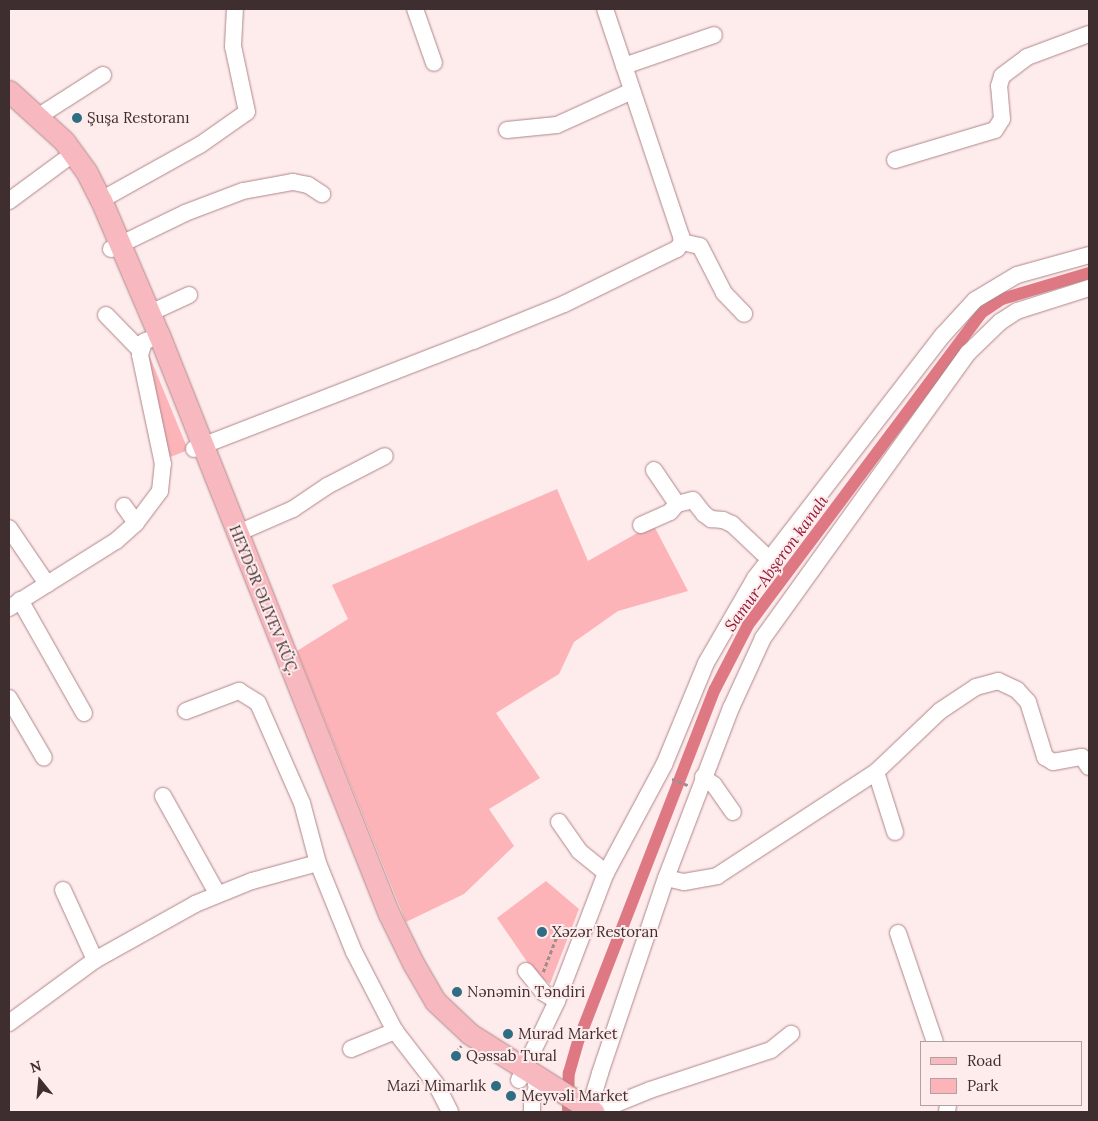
<!DOCTYPE html>
<html>
<head>
<meta charset="utf-8">
<style>
  body { margin:0 }
  #map { position:relative; width:1098px; height:1121px; overflow:hidden; background:#feebec; font-family:Lora,serif }
  div>[style] { position:absolute }
  [style*='--x'] { left:calc(var(--x)*1px); top:calc(var(--y)*1px); width:calc(var(--w)*1px); rotate:calc(var(--a)*1deg) }
  .green>* { inset:0; background:#fcb4b9 }
  .canal>* { height:12px; margin:-6px; padding:0 6px; transform-origin:6px; border-radius:6px; background:#de7984 }
  .path>* { height:2.5px; margin-top:-1.25px; transform-origin:0; background:repeating-linear-gradient(90deg,#9f8d8e 0 4px,transparent 0 6.5px) }
  .roads { filter:drop-shadow(0 0 1px #af8689) drop-shadow(0 0 1px #af8689) }
  .minor>* { height:16px; margin:-8px; padding:0 8px; transform-origin:8px; border-radius:8px; background:#fff }
  .major>* { height:21px; margin:-10.5px; padding:0 10.5px; transform-origin:10.5px; border-radius:10.5px; background:#f7b9bf }
  .dots>* { width:14px; height:14px; translate:-50% -50%; box-sizing:border-box; border:2px solid #feebec; border-radius:50% }
  span { translate:-50% -50%; white-space:nowrap; text-align:center; line-height:1.15; -webkit-text-stroke:4px #feebec; paint-order:stroke }
  .poi-label { font-size:15px; color:#3f2e2f }
  .left { translate:0 -50%; text-align:left }
  .right { translate:-100% -50%; text-align:right }
  .street-label { font-size:15px; color:#3f2e2f }
  .water-label { font-size:16px; color:#931a36; font-style:italic }
  .frame { position:absolute; inset:0; border:10px solid #3f2e2f; pointer-events:none }
  .legend { position:absolute; left:920px; top:1041px; width:162px; height:65px; box-sizing:border-box; background:#feebec; border:1px solid #b29fa0; margin:0; padding:6px 9px; list-style:none; font-size:15px; color:#3f2e2f }
  .legend li { display:flex; align-items:center; gap:10px; height:25px }
  .legend b { width:25px; border:1px solid #b29fa0 }
  .north { position:absolute; left:15px; top:1056px; width:50px; height:50px; -webkit-text-stroke:4px #feebec; paint-order:stroke; rotate:343deg; font-size:14px; font-weight:700; line-height:20px; text-align:center; color:#3f2e2f }
  .north::after { content:''; display:block; margin:auto; width:18px; height:22px; background:#3f2e2f; clip-path:polygon(50% 0,100% 100%,50% 72%,0 100%) }
</style>
</head>
<body>
<div id="map">
  <div class="green">
    <i style="clip-path:polygon(147px 350px,188px 450px,168px 458px,142px 352px)"></i>
    <i style="clip-path:polygon(557px 489px,588px 561px,653px 524px,688px 591px,618px 611px,574px 642px,559px 674px,496px 713px,540px 778px,489px 809px,514px 846px,464px 894px,406px 922px,297px 651px,348px 619px,332px 585px)"></i>
    <i style="clip-path:polygon(546px 881px,579px 909px,550px 984px,534px 972px,497px 918px)"></i>
  </div>
  <div class="canal">
    <i style="--x:568;--y:1112;--w:39;--a:-89"></i>
    <i style="--x:569;--y:1073;--w:35;--a:-74"></i>
    <i style="--x:579;--y:1039;--w:375;--a:-68.8"></i>
    <i style="--x:715;--y:689;--w:72;--a:-62.7"></i>
    <i style="--x:748;--y:625;--w:389;--a:-53.2"></i>
    <i style="--x:981;--y:313;--w:25;--a:-34"></i>
    <i style="--x:1002;--y:299;--w:91;--a:-16.6"></i>
  </div>
  <div class="path">
    <i style="--x:672;--y:779;--w:17;--a:21"></i>
    <i style="--x:543;--y:972;--w:42;--a:-69"></i>
    <i style="--x:456;--y:1052;--w:8;--a:-50"></i>
  </div>
  <div class="roads">
    <div class="minor">
      <i style="--x:415;--y:9;--w:57;--a:70.6"></i>
      <i style="--x:624;--y:66;--w:95;--a:-19"></i>
      <i style="--x:39;--y:116;--w:76;--a:-32.6"></i>
      <i style="--x:507;--y:130;--w:50;--a:-5.7"></i>
      <i style="--x:557;--y:125;--w:82;--a:-24.4"></i>
      <i style="--x:895;--y:160;--w:104;--a:-16.7"></i>
      <i style="--x:995;--y:130;--w:13;--a:-58"></i>
      <i style="--x:1002;--y:119;--w:33;--a:-95"></i>
      <i style="--x:999;--y:86;--w:10;--a:-73"></i>
      <i style="--x:1002;--y:76;--w:31;--a:-37"></i>
      <i style="--x:1027;--y:57;--w:66;--a:-20.4"></i>
      <i style="--x:101;--y:200;--w:113;--a:-29.1"></i>
      <i style="--x:200;--y:145;--w:57;--a:-35.1"></i>
      <i style="--x:247;--y:112;--w:67;--a:-102"></i>
      <i style="--x:233;--y:46;--w:37;--a:-87"></i>
      <i style="--x:9;--y:201;--w:81;--a:-36.4"></i>
      <i style="--x:682;--y:242;--w:18;--a:13"></i>
      <i style="--x:700;--y:246;--w:53;--a:62.9"></i>
      <i style="--x:724;--y:293;--w:29;--a:46"></i>
      <i style="--x:111;--y:249;--w:82;--a:-25.9"></i>
      <i style="--x:185;--y:213;--w:62;--a:-20.8"></i>
      <i style="--x:243;--y:191;--w:51;--a:-10.2"></i>
      <i style="--x:293;--y:182;--w:15;--a:11"></i>
      <i style="--x:308;--y:185;--w:17;--a:33"></i>
      <i style="--x:150;--y:313;--w:43;--a:-24.8"></i>
      <i style="--x:106;--y:315;--w:49;--a:45.8"></i>
      <i style="--x:194;--y:449;--w:299;--a:-21.2"></i>
      <i style="--x:473;--y:341;--w:98;--a:-22.1"></i>
      <i style="--x:564;--y:304;--w:126;--a:-26"></i>
      <i style="--x:677;--y:249;--w:9;--a:-54"></i>
      <i style="--x:682;--y:242;--w:6;--a:-99"></i>
      <i style="--x:681;--y:236;--w:239;--a:-108.5"></i>
      <i style="--x:654;--y:470;--w:41;--a:55.9"></i>
      <i style="--x:677;--y:504;--w:16;--a:-14"></i>
      <i style="--x:693;--y:500;--w:18;--a:52"></i>
      <i style="--x:704;--y:514;--w:9;--a:36"></i>
      <i style="--x:711;--y:519;--w:12;--a:5"></i>
      <i style="--x:723;--y:520;--w:10;--a:24"></i>
      <i style="--x:732;--y:524;--w:51;--a:43.4"></i>
      <i style="--x:124;--y:506;--w:21;--a:55"></i>
      <i style="--x:641;--y:525;--w:32;--a:-24"></i>
      <i style="--x:670;--y:512;--w:11;--a:-49"></i>
      <i style="--x:9;--y:528;--w:68;--a:55.8"></i>
      <i style="--x:238;--y:533;--w:60;--a:-23.6"></i>
      <i style="--x:293;--y:509;--w:41;--a:-34.1"></i>
      <i style="--x:327;--y:486;--w:65;--a:-27.3"></i>
      <i style="--x:20;--y:600;--w:130;--a:60.5"></i>
      <i style="--x:9;--y:608;--w:126;--a:-32.1"></i>
      <i style="--x:116;--y:541;--w:27;--a:-42"></i>
      <i style="--x:136;--y:523;--w:40;--a:-53"></i>
      <i style="--x:160;--y:491;--w:27;--a:-84"></i>
      <i style="--x:163;--y:464;--w:111;--a:-101.9"></i>
      <i style="--x:140;--y:355;--w:14;--a:-73"></i>
      <i style="--x:144;--y:342;--w:17;--a:-25"></i>
      <i style="--x:9;--y:698;--w:69;--a:59.7"></i>
      <i style="--x:186;--y:711;--w:57;--a:-20.7"></i>
      <i style="--x:239;--y:691;--w:22;--a:32"></i>
      <i style="--x:258;--y:703;--w:109;--a:66.3"></i>
      <i style="--x:302;--y:803;--w:62;--a:75.1"></i>
      <i style="--x:318;--y:863;--w:96;--a:68"></i>
      <i style="--x:354;--y:952;--w:89;--a:62.6"></i>
      <i style="--x:395;--y:1031;--w:67;--a:52.3"></i>
      <i style="--x:436;--y:1084;--w:31;--a:63"></i>
      <i style="--x:876;--y:772;--w:63;--a:72.4"></i>
      <i style="--x:703;--y:777;--w:14;--a:36"></i>
      <i style="--x:714;--y:785;--w:33;--a:55"></i>
      <i style="--x:163;--y:796;--w:111;--a:60.9"></i>
      <i style="--x:559;--y:822;--w:35;--a:55"></i>
      <i style="--x:579;--y:851;--w:35;--a:39"></i>
      <i style="--x:666;--y:878;--w:18;--a:13"></i>
      <i style="--x:684;--y:882;--w:34;--a:-10"></i>
      <i style="--x:717;--y:876;--w:190;--a:-33.2"></i>
      <i style="--x:876;--y:772;--w:88;--a:-43.6"></i>
      <i style="--x:940;--y:711;--w:43;--a:-33.7"></i>
      <i style="--x:976;--y:687;--w:23;--a:-15"></i>
      <i style="--x:998;--y:681;--w:21;--a:25"></i>
      <i style="--x:1017;--y:690;--w:16;--a:47"></i>
      <i style="--x:1028;--y:702;--w:58;--a:72.8"></i>
      <i style="--x:1045;--y:757;--w:9;--a:32"></i>
      <i style="--x:1053;--y:762;--w:29;--a:-10"></i>
      <i style="--x:1082;--y:757;--w:12;--a:55"></i>
      <i style="--x:63;--y:890;--w:77;--a:65.4"></i>
      <i style="--x:898;--y:933;--w:115;--a:71.3"></i>
      <i style="--x:526;--y:971;--w:28;--a:51"></i>
      <i style="--x:544;--y:993;--w:15;--a:32"></i>
      <i style="--x:9;--y:1023;--w:107;--a:-36.2"></i>
      <i style="--x:95;--y:960;--w:115;--a:-29.2"></i>
      <i style="--x:195;--y:904;--w:61;--a:-22"></i>
      <i style="--x:252;--y:881;--w:68;--a:-15.3"></i>
      <i style="--x:351;--y:1049;--w:48;--a:-22.2"></i>
      <i style="--x:519;--y:1080;--w:88;--a:-64.3"></i>
      <i style="--x:557;--y:1001;--w:137;--a:-69.1"></i>
      <i style="--x:606;--y:873;--w:123;--a:-61.8"></i>
      <i style="--x:664;--y:765;--w:110;--a:-67.6"></i>
      <i style="--x:706;--y:663;--w:98;--a:-60"></i>
      <i style="--x:755;--y:578;--w:307;--a:-52.3"></i>
      <i style="--x:943;--y:335;--w:47;--a:-47.6"></i>
      <i style="--x:975;--y:300;--w:49;--a:-30.8"></i>
      <i style="--x:1017;--y:275;--w:75;--a:-15.5"></i>
      <i style="--x:532;--y:1112;--w:12;--a:-90"></i>
      <i style="--x:532;--y:1100;--w:13;--a:-67"></i>
      <i style="--x:537;--y:1088;--w:12;--a:-104"></i>
      <i style="--x:595;--y:1112;--w:19;--a:-93"></i>
      <i style="--x:594;--y:1093;--w:21;--a:-73"></i>
      <i style="--x:600;--y:1073;--w:206;--a:-71.3"></i>
      <i style="--x:666;--y:878;--w:182;--a:-69.1"></i>
      <i style="--x:731;--y:708;--w:77;--a:-65.4"></i>
      <i style="--x:763;--y:638;--w:351;--a:-54.3"></i>
      <i style="--x:968;--y:353;--w:45;--a:-44.1"></i>
      <i style="--x:1000;--y:322;--w:20;--a:-33"></i>
      <i style="--x:1017;--y:311;--w:76;--a:-17.7"></i>
      <i style="--x:596;--y:1112;--w:58;--a:-22.2"></i>
      <i style="--x:650;--y:1090;--w:127;--a:-18.3"></i>
      <i style="--x:771;--y:1050;--w:26;--a:-39"></i>
      <i style="--x:947;--y:1112;--w:7;--a:-82"></i>
    </div>
    <div class="major">
      <i style="--x:9;--y:91;--w:74;--a:42.3"></i>
      <i style="--x:64;--y:141;--w:37;--a:54"></i>
      <i style="--x:86;--y:171;--w:33;--a:63"></i>
      <i style="--x:101;--y:200;--w:147;--a:66.8"></i>
      <i style="--x:159;--y:335;--w:623;--a:68.34"></i>
      <i style="--x:389;--y:914;--w:55;--a:63.9"></i>
      <i style="--x:413;--y:963;--w:44;--a:59.9"></i>
      <i style="--x:435;--y:1001;--w:48;--a:43.3"></i>
      <i style="--x:470;--y:1034;--w:146;--a:32.2"></i>
    </div>
  </div>
  <div class="dots">
    <i style="left:77px;top:118px;background:#2f6d83"></i>
    <i style="left:542px;top:932px;background:#2f6d83"></i>
    <i style="left:457px;top:992px;background:#2f6d83"></i>
    <i style="left:508px;top:1034px;background:#2f6d83"></i>
    <i style="left:456px;top:1056px;background:#2f6d83"></i>
    <i style="left:496px;top:1086px;background:#2f6d83"></i>
    <i style="left:511px;top:1096px;background:#2f6d83"></i>
  </div>
  <div class="poi-label">
    <span class="left" style="left:87px;top:118px">Şuşa Restoranı</span>
    <span class="left" style="left:552px;top:932px">Xəzər Restoran</span>
    <span class="left" style="left:467px;top:992px">Nənəmin Təndiri</span>
    <span class="left" style="left:518px;top:1034px">Murad Market</span>
    <span class="left" style="left:466px;top:1056px">Qəssab Tural</span>
    <span class="right" style="left:486px;top:1086px">Mazi Mimarlık</span>
    <span class="left" style="left:521px;top:1096px">Meyvəli Market</span>
  </div>
  <div class="street-label">
    <span style="left:264px;top:600px;rotate:68deg">HEYDƏR ƏLIYEV KÜÇ.</span>
  </div>
  <div class="water-label">
    <span style="left:776px;top:563px;rotate:-54deg">Samur-Abşeron kanalı</span>
  </div>
  <div class="frame"></div>
  <ul class="legend">
  <li><b style="height:6px;background:#f7b9bf"></b>Road</li>
  <li><b style="height:14px;background:#fcb4b9"></b>Park</li>
  </ul>
  <div class="north">N</div>
</div>
</body>
</html>
